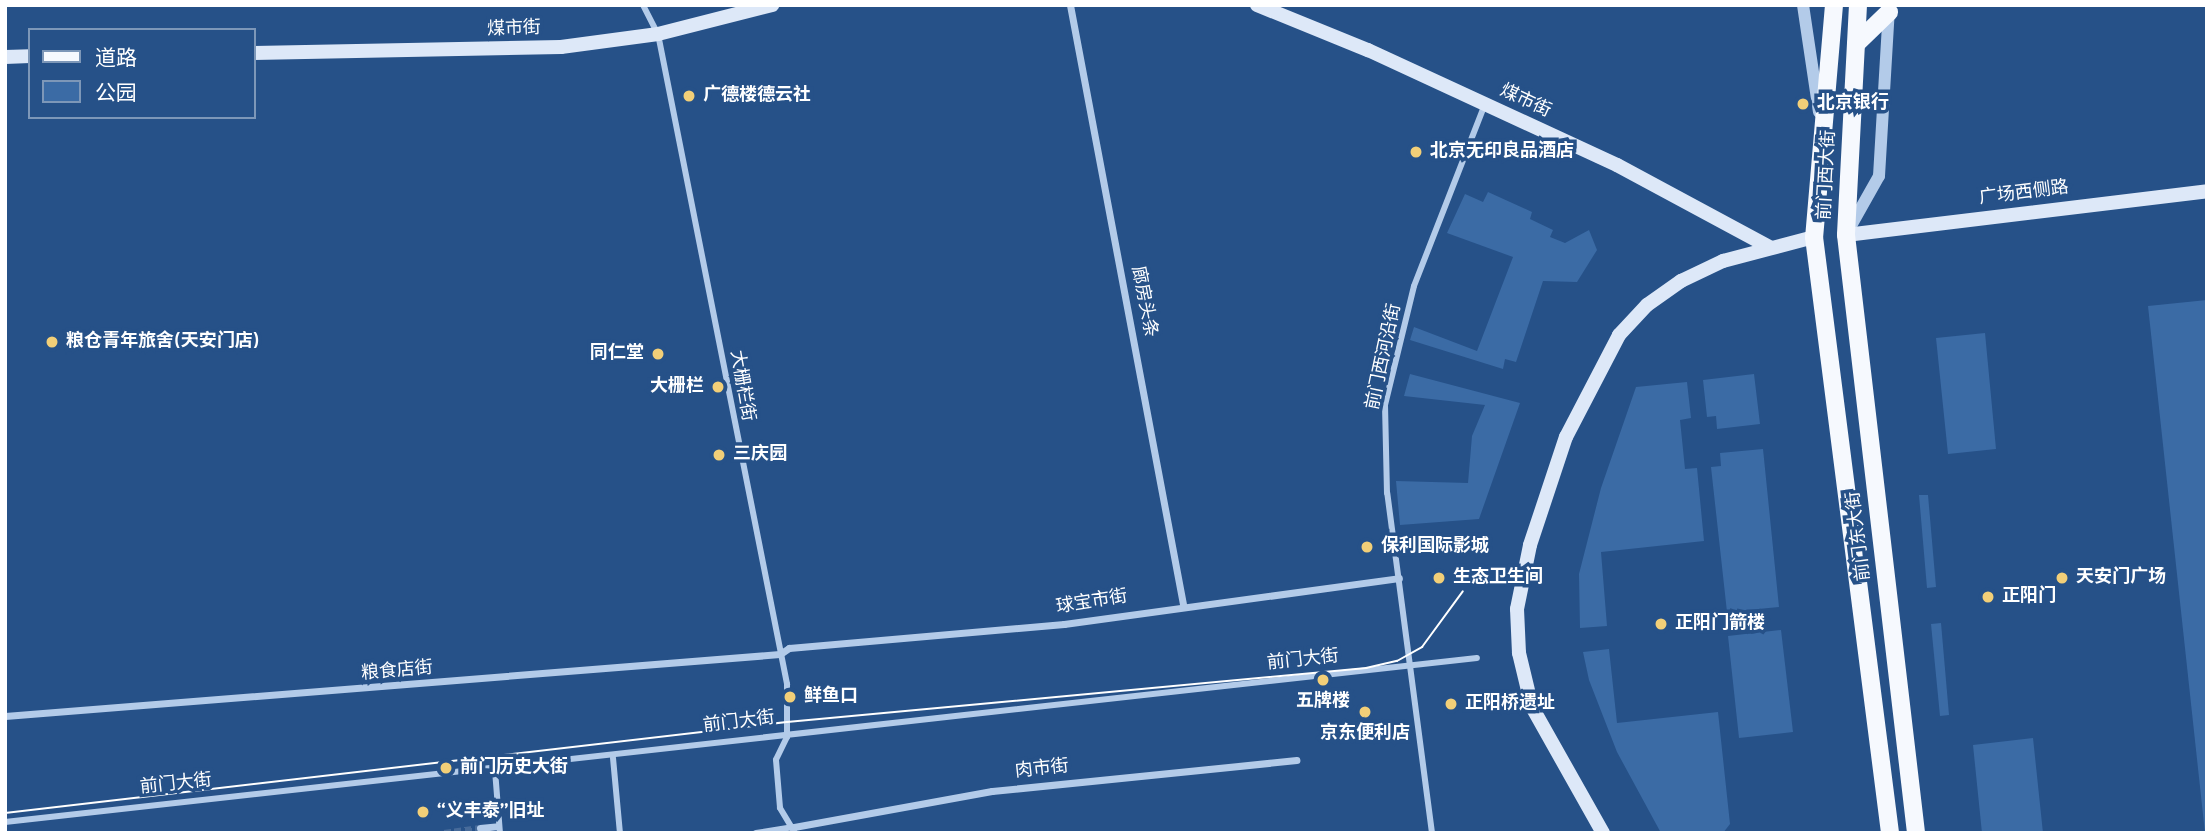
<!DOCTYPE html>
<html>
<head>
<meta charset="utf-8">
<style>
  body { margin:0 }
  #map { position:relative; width:2212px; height:838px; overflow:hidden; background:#265188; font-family:Overpass,"Noto Sans SC",sans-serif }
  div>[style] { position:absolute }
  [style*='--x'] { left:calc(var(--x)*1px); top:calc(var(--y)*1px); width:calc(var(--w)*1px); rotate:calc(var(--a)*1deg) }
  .green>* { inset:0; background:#3b6ba5 }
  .minor-tunnel>* { height:7px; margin-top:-3.5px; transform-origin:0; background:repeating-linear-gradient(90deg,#476b9a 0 7px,transparent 0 10.5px) }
  .pedestrian>* { height:6px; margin:-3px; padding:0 3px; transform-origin:3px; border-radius:3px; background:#b3cbe9 }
  .minor>* { height:7px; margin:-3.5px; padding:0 3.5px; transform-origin:3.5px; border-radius:3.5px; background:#b3cbe9 }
  .tertiary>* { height:12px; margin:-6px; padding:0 6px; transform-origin:6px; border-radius:6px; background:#b3cbe9 }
  .secondary>* { height:14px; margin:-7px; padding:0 7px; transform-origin:7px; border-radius:7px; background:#dde8f8 }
  .primary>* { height:18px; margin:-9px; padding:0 9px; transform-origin:9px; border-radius:9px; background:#f6f9fe }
  .tram>* { height:2px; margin:-1px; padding:0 1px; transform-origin:1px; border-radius:1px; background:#fff }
  .dots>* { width:19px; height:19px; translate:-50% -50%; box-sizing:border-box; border:4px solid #265188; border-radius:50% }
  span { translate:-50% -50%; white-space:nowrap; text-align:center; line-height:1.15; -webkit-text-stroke:7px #265188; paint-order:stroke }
  .street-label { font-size:18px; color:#fff }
  .poi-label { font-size:18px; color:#fff; font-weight:700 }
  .left { translate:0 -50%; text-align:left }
  .right { translate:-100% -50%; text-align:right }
  .frame { position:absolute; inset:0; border:7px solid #fff; pointer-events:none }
  .legend { position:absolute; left:28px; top:28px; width:228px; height:91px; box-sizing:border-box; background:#265188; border:2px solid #7d97b8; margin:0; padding:9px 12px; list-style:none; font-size:21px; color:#fff }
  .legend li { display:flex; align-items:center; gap:14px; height:35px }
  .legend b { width:35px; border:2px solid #7d97b8 }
</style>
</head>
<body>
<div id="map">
  <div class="green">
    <i style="clip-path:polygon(1488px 192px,1532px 212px,1530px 219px,1553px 230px,1550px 237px,1565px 243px,1589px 230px,1597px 250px,1577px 282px,1543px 281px,1516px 362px,1505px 359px,1503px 369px,1410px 340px,1414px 327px,1477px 351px,1513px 257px,1447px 233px,1465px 194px,1483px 202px)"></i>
    <i style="clip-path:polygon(2207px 300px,2207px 833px,2205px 833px,2148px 306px)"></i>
    <i style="clip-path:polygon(1985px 333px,1996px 449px,1948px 454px,1936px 338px)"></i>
    <i style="clip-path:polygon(1410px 374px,1520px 403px,1479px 519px,1400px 525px,1396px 481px,1468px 483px,1472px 436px,1485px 405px,1404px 396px)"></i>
    <i style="clip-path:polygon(1754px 374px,1760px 424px,1717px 429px,1716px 416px,1707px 417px,1703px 380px)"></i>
    <i style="clip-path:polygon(1687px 382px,1691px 418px,1680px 420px,1685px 469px,1697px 468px,1704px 541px,1601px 552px,1607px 626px,1580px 628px,1579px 574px,1601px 488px,1636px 387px)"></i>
    <i style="clip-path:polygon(1763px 449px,1779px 607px,1727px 612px,1711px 467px,1721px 466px,1720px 453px)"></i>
    <i style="clip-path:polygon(1919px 495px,1928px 495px,1936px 587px,1927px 588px)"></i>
    <i style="clip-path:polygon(1941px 623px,1949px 715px,1940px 716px,1931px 624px)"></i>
    <i style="clip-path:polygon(1781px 630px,1793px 732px,1739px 738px,1728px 636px)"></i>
    <i style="clip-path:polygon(1609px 649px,1617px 723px,1718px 712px,1730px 824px,1723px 833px,1661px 833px,1617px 752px,1589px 680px,1583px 652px)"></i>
    <i style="clip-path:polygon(2033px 738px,2043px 833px,1982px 833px,1973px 745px)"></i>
  </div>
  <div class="minor-tunnel">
    <i style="--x:444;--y:833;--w:36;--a:-8"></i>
  </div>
  <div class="pedestrian">
    <i style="--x:643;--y:5;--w:33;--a:63"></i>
    <i style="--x:658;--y:34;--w:663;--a:78.77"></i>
    <i style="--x:787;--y:684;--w:53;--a:90"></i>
    <i style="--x:787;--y:737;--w:25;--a:116"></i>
    <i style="--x:776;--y:760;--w:48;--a:85.2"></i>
    <i style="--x:780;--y:808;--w:29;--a:59"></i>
    <i style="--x:613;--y:758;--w:75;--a:84.7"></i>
    <i style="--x:495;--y:770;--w:63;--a:85.5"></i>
    <i style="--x:5;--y:822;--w:1481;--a:-6.36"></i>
    <i style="--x:756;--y:833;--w:38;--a:-9"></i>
    <i style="--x:1432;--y:833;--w:343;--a:-97.5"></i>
    <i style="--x:1387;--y:493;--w:88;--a:-91.3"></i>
    <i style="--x:1385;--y:405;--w:122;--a:-76.3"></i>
    <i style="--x:1414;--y:286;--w:195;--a:-68.7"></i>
  </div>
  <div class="minor">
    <i style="--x:1070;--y:5;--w:610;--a:79.32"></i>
    <i style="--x:5;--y:716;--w:777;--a:-4.57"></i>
    <i style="--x:780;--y:654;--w:11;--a:-34"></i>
    <i style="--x:789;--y:648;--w:276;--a:-5"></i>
    <i style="--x:1064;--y:624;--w:338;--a:-7.8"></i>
    <i style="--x:794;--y:827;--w:201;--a:-10.3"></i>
    <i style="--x:992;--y:791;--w:306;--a:-5.8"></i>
    <i style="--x:480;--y:828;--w:18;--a:-6"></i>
  </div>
  <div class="tertiary">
    <i style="--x:1803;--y:5;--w:108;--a:81.5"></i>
    <i style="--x:1848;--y:231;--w:63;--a:-60.6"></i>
    <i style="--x:1879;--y:176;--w:167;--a:-86.6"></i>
  </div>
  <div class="secondary">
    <i style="--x:1257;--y:5;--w:120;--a:22.1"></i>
    <i style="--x:1368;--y:50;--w:274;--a:24.8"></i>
    <i style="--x:1617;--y:165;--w:173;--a:28.3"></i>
    <i style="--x:254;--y:53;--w:307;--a:-1.1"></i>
    <i style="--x:561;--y:47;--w:98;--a:-7.6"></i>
    <i style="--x:658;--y:34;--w:118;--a:-14.3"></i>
    <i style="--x:5;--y:57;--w:25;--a:-2"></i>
    <i style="--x:1846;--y:235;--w:364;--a:-6.9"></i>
    <i style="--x:1603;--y:833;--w:145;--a:-119.4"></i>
    <i style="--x:1532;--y:707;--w:56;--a:-103.5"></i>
    <i style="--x:1519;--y:653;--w:44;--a:-92.6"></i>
    <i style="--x:1517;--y:609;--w:65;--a:-78.5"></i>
    <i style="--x:1530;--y:545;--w:114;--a:-71.6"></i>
    <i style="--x:1566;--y:437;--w:115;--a:-62.5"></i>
    <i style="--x:1619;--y:335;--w:41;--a:-47"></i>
    <i style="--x:1647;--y:305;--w:42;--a:-35.2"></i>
    <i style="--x:1681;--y:281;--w:47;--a:-25.5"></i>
    <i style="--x:1723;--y:261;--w:94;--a:-14.8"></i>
  </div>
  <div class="primary">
    <i style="--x:1834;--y:5;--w:233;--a:94.9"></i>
    <i style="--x:1814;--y:237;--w:601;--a:82.73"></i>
    <i style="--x:1858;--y:5;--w:230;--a:93"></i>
    <i style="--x:1846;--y:235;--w:602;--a:83.32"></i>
    <i style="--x:1856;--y:44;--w:46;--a:-44.1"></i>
  </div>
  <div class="tram">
    <i style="--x:5;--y:813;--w:787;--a:-6.64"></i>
    <i style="--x:787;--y:722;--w:582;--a:-5.33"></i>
    <i style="--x:1366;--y:668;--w:32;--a:-13"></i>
    <i style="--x:1397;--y:661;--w:29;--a:-29"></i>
    <i style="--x:1422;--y:647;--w:69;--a:-53.8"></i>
  </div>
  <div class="dots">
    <i style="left:689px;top:96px;background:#f2cf78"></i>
    <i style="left:1803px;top:104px;background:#f2cf78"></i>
    <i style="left:1416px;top:152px;background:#f2cf78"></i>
    <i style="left:52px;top:342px;background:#f2cf78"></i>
    <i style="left:658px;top:354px;background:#f2cf78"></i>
    <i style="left:718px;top:387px;background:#f2cf78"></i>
    <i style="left:719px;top:455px;background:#f2cf78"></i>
    <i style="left:1367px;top:547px;background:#f2cf78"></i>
    <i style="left:1439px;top:578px;background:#f2cf78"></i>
    <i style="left:2062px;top:578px;background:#f2cf78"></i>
    <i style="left:1988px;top:597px;background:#f2cf78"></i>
    <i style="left:1661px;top:624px;background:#f2cf78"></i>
    <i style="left:1323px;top:680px;background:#f2cf78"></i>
    <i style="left:790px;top:697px;background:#f2cf78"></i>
    <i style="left:1451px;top:704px;background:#f2cf78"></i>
    <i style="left:1365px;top:712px;background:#f2cf78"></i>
    <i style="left:446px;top:768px;background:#f2cf78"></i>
    <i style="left:423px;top:812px;background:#f2cf78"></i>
  </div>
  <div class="street-label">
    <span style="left:514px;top:30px;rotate:-2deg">煤市街</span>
    <span style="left:1525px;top:102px;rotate:25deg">煤市街</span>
    <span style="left:1828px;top:175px;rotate:-87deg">前门西大街</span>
    <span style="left:2024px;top:194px;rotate:-7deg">广场西侧路</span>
    <span style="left:1143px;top:302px;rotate:79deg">廊房头条</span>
    <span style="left:1385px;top:357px;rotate:-78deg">前门西河沿街</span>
    <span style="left:741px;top:386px;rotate:80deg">大栅栏街</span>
    <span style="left:1860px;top:536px;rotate:-97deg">前门东大街</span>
    <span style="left:1092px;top:603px;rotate:-9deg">球宝市街</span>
    <span style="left:1303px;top:661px;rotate:-6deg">前门大街</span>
    <span style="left:397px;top:672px;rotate:-5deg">粮食店街</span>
    <span style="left:739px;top:723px;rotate:-7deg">前门大街</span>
    <span style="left:1042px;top:770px;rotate:-6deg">肉市街</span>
    <span style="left:176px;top:785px;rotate:-6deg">前门大街</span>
  </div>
  <div class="poi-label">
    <span class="left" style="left:703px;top:96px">广德楼德云社</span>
    <span class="left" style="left:1817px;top:104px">北京银行</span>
    <span class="left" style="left:1430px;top:152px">北京无印良品酒店</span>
    <span class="left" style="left:66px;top:342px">粮仓青年旅舍(天安门店)</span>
    <span class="right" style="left:644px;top:354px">同仁堂</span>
    <span class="right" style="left:704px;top:387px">大栅栏</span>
    <span class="left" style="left:733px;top:455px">三庆园</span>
    <span class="left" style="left:1381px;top:547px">保利国际影城</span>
    <span class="left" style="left:1453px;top:578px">生态卫生间</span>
    <span class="left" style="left:2076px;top:578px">天安门广场</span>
    <span class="left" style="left:2002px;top:597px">正阳门</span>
    <span class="left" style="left:1675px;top:624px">正阳门箭楼</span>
    <span class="left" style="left:804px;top:697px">鲜鱼口</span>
    <span style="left:1323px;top:702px">五牌楼</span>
    <span class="left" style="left:1465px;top:704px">正阳桥遗址</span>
    <span style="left:1365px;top:734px">京东便利店</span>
    <span class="left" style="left:460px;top:768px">前门历史大街</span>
    <span class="left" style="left:437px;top:812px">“义丰泰”旧址</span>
  </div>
  <div class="frame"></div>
  <ul class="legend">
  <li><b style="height:9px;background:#f6f9fe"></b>道路</li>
  <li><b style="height:19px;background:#3b6ba5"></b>公园</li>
  </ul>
</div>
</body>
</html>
